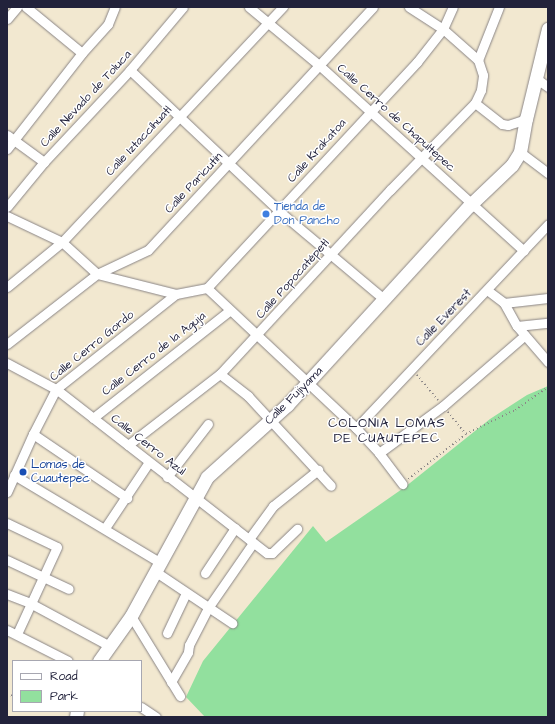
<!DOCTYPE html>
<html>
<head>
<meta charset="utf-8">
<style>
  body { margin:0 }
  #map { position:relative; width:555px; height:724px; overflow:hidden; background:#f2e8d0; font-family:"Architects Daughter",sans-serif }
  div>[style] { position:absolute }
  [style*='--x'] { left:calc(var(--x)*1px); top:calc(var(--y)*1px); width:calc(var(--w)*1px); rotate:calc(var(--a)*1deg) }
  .green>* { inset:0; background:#92e09e }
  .path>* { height:1.5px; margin-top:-0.75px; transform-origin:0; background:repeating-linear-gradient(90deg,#8a8586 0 1px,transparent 0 4px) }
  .roads { filter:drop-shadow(0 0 1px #8a8586) drop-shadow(0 0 1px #8a8586) }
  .street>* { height:9px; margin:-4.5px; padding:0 4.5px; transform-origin:4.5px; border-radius:4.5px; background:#fff }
  .secondary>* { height:13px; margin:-6.5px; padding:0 6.5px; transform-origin:6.5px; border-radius:6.5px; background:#fff }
  .dots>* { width:11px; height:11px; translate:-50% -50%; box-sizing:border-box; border:2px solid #fff; border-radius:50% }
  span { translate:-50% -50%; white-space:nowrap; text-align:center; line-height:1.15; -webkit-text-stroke:3px #fff; paint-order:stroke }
  .street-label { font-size:12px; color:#22223b }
  .shop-label { font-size:12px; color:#366cbe }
  .left { translate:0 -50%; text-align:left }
  .transit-label { font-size:12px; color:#164399 }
  .neighbourhood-label { font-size:13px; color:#22223b; letter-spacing:1px }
  .frame { position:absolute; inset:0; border:8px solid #22223b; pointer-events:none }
  .legend { position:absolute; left:12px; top:660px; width:130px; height:52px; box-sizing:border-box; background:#fff; border:1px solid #a7a7b1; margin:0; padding:5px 7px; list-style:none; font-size:12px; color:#22223b }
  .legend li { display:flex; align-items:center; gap:8px; height:20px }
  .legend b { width:20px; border:1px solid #a7a7b1 }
</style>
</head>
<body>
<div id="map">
  <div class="green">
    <i style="clip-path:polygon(548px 386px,548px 717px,205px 717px,186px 697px,203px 661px,313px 526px,326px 542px,405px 487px,490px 419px,527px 395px)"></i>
  </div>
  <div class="path">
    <i style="--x:417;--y:375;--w:33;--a:50"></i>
    <i style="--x:448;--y:412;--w:28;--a:51"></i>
    <i style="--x:408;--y:479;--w:73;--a:-37.8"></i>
    <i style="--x:466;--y:434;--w:55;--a:-26.1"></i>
    <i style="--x:515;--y:410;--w:40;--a:-34.9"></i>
    <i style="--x:7;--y:694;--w:6;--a:18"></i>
  </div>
  <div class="roads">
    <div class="street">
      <i style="--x:26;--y:7;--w:72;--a:39.4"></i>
      <i style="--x:249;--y:7;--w:92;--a:39.7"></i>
      <i style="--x:320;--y:66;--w:275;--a:42.2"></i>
      <i style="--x:409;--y:7;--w:40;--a:32.9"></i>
      <i style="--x:443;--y:29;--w:47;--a:41.5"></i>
      <i style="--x:7;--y:19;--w:16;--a:-50"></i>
      <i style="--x:130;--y:70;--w:205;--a:43.4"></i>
      <i style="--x:279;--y:211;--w:137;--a:40"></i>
      <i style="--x:537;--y:79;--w:14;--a:36"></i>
      <i style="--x:475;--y:103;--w:34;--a:38"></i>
      <i style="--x:502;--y:124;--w:6;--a:9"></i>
      <i style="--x:508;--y:125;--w:19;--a:-18"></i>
      <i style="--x:7;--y:135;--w:46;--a:36.1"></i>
      <i style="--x:7;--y:149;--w:122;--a:-52"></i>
      <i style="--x:82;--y:53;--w:39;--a:-48"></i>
      <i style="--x:108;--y:24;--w:18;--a:-68"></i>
      <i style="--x:520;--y:152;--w:35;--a:37"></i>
      <i style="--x:7;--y:207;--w:58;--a:-50.6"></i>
      <i style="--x:44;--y:162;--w:126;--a:-46.9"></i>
      <i style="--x:130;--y:70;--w:82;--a:-49.9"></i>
      <i style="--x:7;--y:216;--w:61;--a:25.3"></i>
      <i style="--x:62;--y:242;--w:47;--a:42.4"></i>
      <i style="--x:97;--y:274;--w:81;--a:14.2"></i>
      <i style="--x:176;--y:294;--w:32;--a:-11"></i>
      <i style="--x:207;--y:288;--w:204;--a:43.2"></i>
      <i style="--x:356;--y:428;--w:34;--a:47"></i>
      <i style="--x:379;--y:453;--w:39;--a:53"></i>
      <i style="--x:7;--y:287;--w:71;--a:-39.3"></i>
      <i style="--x:62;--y:242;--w:323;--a:-46.8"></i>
      <i style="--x:207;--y:288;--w:309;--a:-47.1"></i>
      <i style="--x:417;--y:62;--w:42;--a:-51.8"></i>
      <i style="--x:443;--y:29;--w:24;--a:-66"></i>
      <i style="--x:487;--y:290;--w:21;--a:37"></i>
      <i style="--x:504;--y:303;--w:26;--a:61"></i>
      <i style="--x:517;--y:326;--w:48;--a:49.3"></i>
      <i style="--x:504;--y:303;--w:44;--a:-6.5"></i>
      <i style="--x:517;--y:326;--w:31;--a:-6"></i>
      <i style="--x:7;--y:344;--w:114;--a:-37.9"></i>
      <i style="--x:97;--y:274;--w:56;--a:-25.2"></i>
      <i style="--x:148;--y:250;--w:331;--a:-47.2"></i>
      <i style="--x:7;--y:363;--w:55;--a:28"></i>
      <i style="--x:56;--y:389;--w:267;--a:37.9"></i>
      <i style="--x:267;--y:553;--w:5;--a:0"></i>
      <i style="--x:272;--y:553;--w:35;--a:-44"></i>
      <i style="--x:220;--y:374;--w:36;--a:38"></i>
      <i style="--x:248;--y:396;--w:122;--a:47.3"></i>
      <i style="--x:93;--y:418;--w:174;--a:-38.2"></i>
      <i style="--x:356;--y:428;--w:280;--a:-46.7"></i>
      <i style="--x:33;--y:434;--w:114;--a:34.2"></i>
      <i style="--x:128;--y:445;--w:116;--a:-37.7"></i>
      <i style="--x:220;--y:374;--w:251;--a:-47.3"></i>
      <i style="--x:390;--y:190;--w:122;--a:-45.7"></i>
      <i style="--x:475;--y:103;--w:14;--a:-65"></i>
      <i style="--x:481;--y:90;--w:15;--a:-82"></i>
      <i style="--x:483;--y:75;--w:16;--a:-108"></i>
      <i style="--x:478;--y:60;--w:57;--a:-68.4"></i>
      <i style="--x:379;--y:453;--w:79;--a:-36.3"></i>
      <i style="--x:443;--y:406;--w:108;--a:-40.9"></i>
      <i style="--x:14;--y:475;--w:171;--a:30.9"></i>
      <i style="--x:167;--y:477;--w:67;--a:-52.3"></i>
      <i style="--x:7;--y:492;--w:64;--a:-65.9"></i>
      <i style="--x:33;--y:434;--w:51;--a:-62.9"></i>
      <i style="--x:56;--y:389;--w:153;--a:-38.4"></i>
      <i style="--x:7;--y:523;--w:55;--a:25.6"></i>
      <i style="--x:57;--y:547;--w:96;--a:114.7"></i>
      <i style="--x:105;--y:528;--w:79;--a:-56.3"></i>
      <i style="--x:249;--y:539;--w:41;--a:-54"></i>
      <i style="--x:273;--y:506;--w:58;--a:-38.7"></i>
      <i style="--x:7;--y:560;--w:68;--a:25.1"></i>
      <i style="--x:156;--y:572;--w:92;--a:33.9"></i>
      <i style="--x:205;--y:573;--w:54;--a:-56.3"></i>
      <i style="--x:7;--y:594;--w:25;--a:21"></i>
      <i style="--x:30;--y:603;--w:89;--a:28.3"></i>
      <i style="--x:131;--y:616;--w:94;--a:58.5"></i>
      <i style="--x:7;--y:630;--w:68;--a:26.9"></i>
      <i style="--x:167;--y:633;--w:44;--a:-64.6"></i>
      <i style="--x:171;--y:682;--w:34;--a:-60"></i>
      <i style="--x:188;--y:652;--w:7;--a:-82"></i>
      <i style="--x:189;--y:645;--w:42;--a:-62.8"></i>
      <i style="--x:208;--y:608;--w:79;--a:-55.3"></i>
      <i style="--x:141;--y:707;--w:18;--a:34"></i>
    </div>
    <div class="secondary">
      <i style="--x:99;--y:661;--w:55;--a:-54.6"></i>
      <i style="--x:131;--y:616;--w:158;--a:-61.3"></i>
      <i style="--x:207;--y:477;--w:108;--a:-42"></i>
      <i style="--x:287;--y:405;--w:270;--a:-47.6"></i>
      <i style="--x:469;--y:206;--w:59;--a:-43.6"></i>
      <i style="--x:512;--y:165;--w:15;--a:-58"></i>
      <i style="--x:520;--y:152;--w:34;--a:-80"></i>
      <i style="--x:526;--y:119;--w:93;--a:-76.3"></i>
      <i style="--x:76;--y:717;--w:6;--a:-81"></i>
    </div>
  </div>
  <div class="dots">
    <i style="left:266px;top:214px;background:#3f7fe0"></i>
    <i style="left:23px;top:472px;background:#1a4fb4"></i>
  </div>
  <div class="street-label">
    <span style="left:86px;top:99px;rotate:-47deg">Calle Nevado de Toluca</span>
    <span style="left:396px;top:118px;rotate:42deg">Calle Cerro de Chapultepec</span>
    <span style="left:139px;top:141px;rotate:-47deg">Calle Iztaccíhuatl</span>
    <span style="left:317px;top:151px;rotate:-48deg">Calle Krakatoa</span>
    <span style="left:194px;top:183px;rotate:-47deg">Calle Paricutín</span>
    <span style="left:293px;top:279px;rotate:-48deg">Calle Popocatépetl</span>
    <span style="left:444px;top:318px;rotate:-46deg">Calle Everest</span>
    <span style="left:92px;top:346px;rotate:-39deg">Calle Cerro Gordo</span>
    <span style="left:154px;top:354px;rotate:-38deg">Calle Cerro de la Aguja</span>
    <span style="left:294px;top:396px;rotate:-45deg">Calle Fujiyama</span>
    <span style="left:148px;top:445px;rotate:38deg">Calle Cerro Azul</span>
  </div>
  <div class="shop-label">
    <span class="left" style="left:274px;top:214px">Tienda de<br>Don Pancho</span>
  </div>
  <div class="transit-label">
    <span class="left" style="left:31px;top:472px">Lomas de<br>Cuautepec</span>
  </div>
  <div class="neighbourhood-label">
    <span style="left:387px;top:431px">COLONIA LOMAS<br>DE CUAUTEPEC</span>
  </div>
  <div class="frame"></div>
  <ul class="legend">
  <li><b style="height:5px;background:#fff"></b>Road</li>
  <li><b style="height:11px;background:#92e09e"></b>Park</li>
  </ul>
</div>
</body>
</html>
